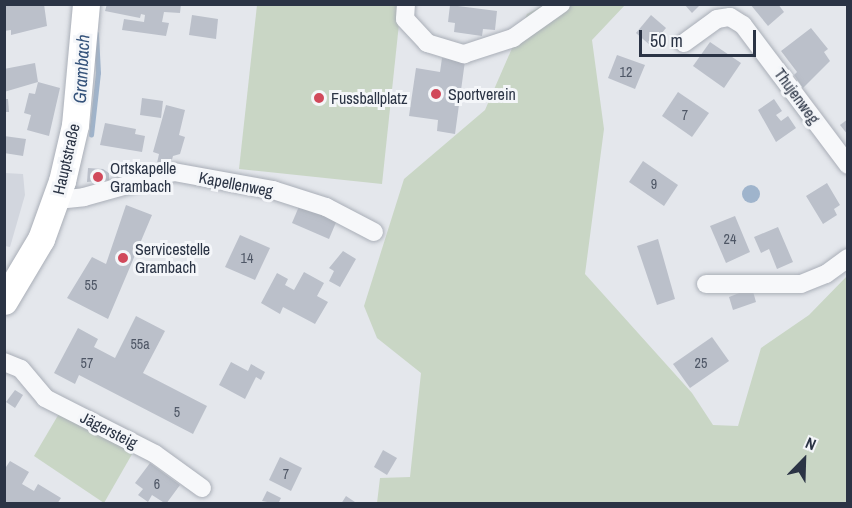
<!DOCTYPE html>
<html>
<head>
<meta charset="utf-8">
<style>
  body { margin:0 }
  #map { position:relative; width:852px; height:508px; overflow:hidden; background:#e4e7ec; font-family:"Archivo Narrow",sans-serif }
  div>[style] { position:absolute }
  [style*='--x'] { left:calc(var(--x)*1px); top:calc(var(--y)*1px); width:calc(var(--w)*1px); rotate:calc(var(--a)*1deg) }
  .built>* { inset:0; background:#d2d6de }
  .green>* { inset:0; background:#c9d6c5 }
  .water>* { inset:0; background:#9fb4cc }
  .round { border-radius:50% }
  .stream>* { height:4.5px; margin:-2.25px; padding:0 2.25px; transform-origin:2.25px; border-radius:2.25px; background:#9fb4cc }
  .building>* { inset:0; background:#bbc0ca }
  .roads { filter:drop-shadow(0 0 2px #a9aeb7) drop-shadow(0 0 2px #a9aeb7) }
  .street>* { height:18px; margin:-9px; padding:0 9px; transform-origin:9px; border-radius:9px; background:#f7f8fa }
  .secondary>* { height:27px; margin:-13.5px; padding:0 13.5px; transform-origin:13.5px; border-radius:13.5px; background:#fff }
  .dots>* { width:16px; height:16px; translate:-50% -50%; box-sizing:border-box; border:3px solid #f4f6f9; border-radius:50% }
  span { translate:-50% -50%; white-space:nowrap; text-align:center; line-height:1.15; -webkit-text-stroke:6px #f4f6f9; paint-order:stroke }
  .number-label { font-size:14px; color:#4f5766 }
  .number-label span { -webkit-text-stroke-width:0 }
  .poi-label { font-size:16px; color:#2b3445 }
  .left { translate:0 -50%; text-align:left }
  .street-label { font-size:16px; color:#2b3445 }
  .water-label { font-size:18px; color:#34527a; font-style:italic }
  .frame { position:absolute; inset:0; border:6px solid #2b3445; pointer-events:none }
  .north { position:absolute; left:774px; top:430px; width:60px; height:60px; -webkit-text-stroke:4px #f4f6f9; paint-order:stroke; rotate:23deg; font-size:16px; font-weight:700; line-height:24px; text-align:center; color:#2b3445 }
  .north::after { content:''; display:block; margin:auto; width:21px; height:27px; background:#2b3445; clip-path:polygon(50% 0,100% 100%,50% 72%,0 100%) }
  .scale { position:absolute; left:639px; top:30px; width:117px; height:27px; box-sizing:border-box; border:3px solid #2b3445; border-top:0; padding-left:8px; font-size:18px; line-height:21px; white-space:nowrap; color:#2b3445; -webkit-text-stroke:4px #f4f6f9; paint-order:stroke }
</style>
</head>
<body>
<div id="map">
  <div class="built">
    <i style="clip-path:polygon(5px 173px,23px 174px,25px 195px,10px 247px,5px 246px)"></i>
  </div>
  <div class="green">
    <i style="clip-path:polygon(257px 5px,401px 5px,382px 184px,239px 169px)"></i>
    <i style="clip-path:polygon(544px 5px,625px 5px,592px 40px,604px 129px,585px 274px,692px 393px,713px 425px,738px 426px,761px 348px,809px 315px,847px 276px,847px 503px,377px 503px,380px 478px,410px 477px,421px 373px,377px 338px,364px 306px,404px 179px,485px 110px,527px 14px)"></i>
    <i style="clip-path:polygon(60px 412px,135px 449px,104px 503px,34px 456px)"></i>
  </div>
  <div class="water">
    <i class="round" style="left:742px;top:185px;width:18px;height:18px"></i>
  </div>
  <div class="stream">
    <i style="--x:91;--y:135;--w:62;--a:-83.6"></i>
    <i style="--x:98;--y:73;--w:39;--a:-93"></i>
  </div>
  <div class="building">
    <i style="clip-path:polygon(4px 4px,44px 4px,47px 26px,11px 35px,11px 30px,4px 31px)"></i>
    <i style="clip-path:polygon(107px 4px,181px 4px,180px 13px,164px 12px,162px 22px,169px 23px,166px 36px,122px 30px,124px 19px,144px 22px,145px 15px,141px 14px,140px 18px,105px 11px)"></i>
    <i style="clip-path:polygon(684px 4px,701px 4px,692px 13px)"></i>
    <i style="clip-path:polygon(750px 4px,778px 4px,784px 12px,768px 26px)"></i>
    <i style="clip-path:polygon(450px 5px,497px 11px,495px 30px,483px 29px,482px 36px,454px 32px,455px 23px,448px 22px)"></i>
    <i style="clip-path:polygon(192px 15px,218px 19px,216px 39px,189px 35px)"></i>
    <i style="clip-path:polygon(651px 15px,666px 28px,651px 46px,636px 33px)"></i>
    <i style="clip-path:polygon(811px 28px,828px 49px,824px 52px,830px 61px,803px 88px,794px 75px,797px 72px,781px 51px)"></i>
    <i style="clip-path:polygon(710px 42px,741px 63px,724px 88px,693px 66px)"></i>
    <i style="clip-path:polygon(617px 55px,645px 65px,635px 89px,608px 78px)"></i>
    <i style="clip-path:polygon(442px 58px,465px 61px,455px 134px,437px 131px,438px 120px,409px 116px,416px 68px,440px 72px)"></i>
    <i style="clip-path:polygon(35px 63px,38px 82px,4px 92px,4px 69px)"></i>
    <i style="clip-path:polygon(38px 82px,60px 88px,49px 136px,27px 130px,31px 115px,24px 113px,29px 93px,35px 94px)"></i>
    <i style="clip-path:polygon(678px 92px,709px 113px,692px 137px,662px 116px)"></i>
    <i style="clip-path:polygon(142px 98px,163px 101px,161px 118px,140px 115px)"></i>
    <i style="clip-path:polygon(4px 99px,8px 99px,9px 112px,4px 112px)"></i>
    <i style="clip-path:polygon(774px 99px,782px 111px,776px 115px,781px 121px,788px 116px,796px 128px,776px 142px,758px 110px)"></i>
    <i style="clip-path:polygon(166px 105px,185px 110px,179px 135px,185px 137px,180px 154px,173px 156px,170px 167px,157px 163px,159px 154px,153px 152px)"></i>
    <i style="clip-path:polygon(848px 119px,848px 135px,840px 125px)"></i>
    <i style="clip-path:polygon(105px 123px,136px 129px,135px 134px,145px 136px,142px 152px,100px 145px)"></i>
    <i style="clip-path:polygon(4px 136px,26px 139px,23px 156px,4px 153px)"></i>
    <i style="clip-path:polygon(643px 161px,678px 185px,664px 206px,629px 182px)"></i>
    <i style="clip-path:polygon(88px 168px,103px 169px,109px 173px,109px 180px,87px 182px)"></i>
    <i style="clip-path:polygon(827px 183px,840px 205px,834px 209px,837px 215px,823px 224px,806px 196px)"></i>
    <i style="clip-path:polygon(300px 204px,337px 220px,329px 239px,292px 223px)"></i>
    <i style="clip-path:polygon(126px 205px,152px 215px,108px 319px,67px 298px,92px 257px,106px 264px)"></i>
    <i style="clip-path:polygon(735px 216px,750px 252px,726px 263px,710px 226px)"></i>
    <i style="clip-path:polygon(778px 227px,793px 262px,777px 269px,769px 249px,761px 253px,754px 237px)"></i>
    <i style="clip-path:polygon(240px 235px,270px 248px,255px 280px,225px 267px)"></i>
    <i style="clip-path:polygon(658px 239px,675px 299px,657px 305px,637px 246px)"></i>
    <i style="clip-path:polygon(343px 251px,356px 259px,340px 287px,329px 281px,334px 271px,329px 268px)"></i>
    <i style="clip-path:polygon(304px 272px,324px 283px,317px 296px,328px 302px,315px 324px,283px 307px,280px 314px,261px 303px,277px 273px,288px 279px,285px 285px,294px 290px)"></i>
    <i style="clip-path:polygon(752px 288px,756px 302px,733px 310px,729px 297px)"></i>
    <i style="clip-path:polygon(136px 316px,165px 331px,143px 373px,207px 406px,193px 434px,79px 375px,75px 384px,54px 373px,78px 328px,98px 339px,94px 347px,115px 358px)"></i>
    <i style="clip-path:polygon(712px 337px,729px 361px,690px 388px,673px 364px)"></i>
    <i style="clip-path:polygon(231px 362px,248px 371px,251px 364px,265px 372px,261px 380px,256px 377px,245px 399px,219px 385px)"></i>
    <i style="clip-path:polygon(15px 390px,23px 395px,15px 408px,6px 402px)"></i>
    <i style="clip-path:polygon(383px 450px,397px 458px,387px 475px,374px 467px)"></i>
    <i style="clip-path:polygon(280px 457px,302px 468px,291px 491px,269px 480px)"></i>
    <i style="clip-path:polygon(10px 461px,29px 472px,22px 484px,34px 491px,38px 484px,61px 498px,57px 504px,4px 504px,4px 470px)"></i>
    <i style="clip-path:polygon(150px 463px,180px 485px,166px 504px,152px 495px,148px 502px,138px 495px,143px 489px,135px 483px)"></i>
    <i style="clip-path:polygon(267px 491px,281px 498px,278px 504px,262px 501px)"></i>
    <i style="clip-path:polygon(346px 496px,358px 504px,341px 504px)"></i>
  </div>
  <div class="roads">
    <div class="street">
      <i style="--x:406;--y:4;--w:15;--a:94"></i>
      <i style="--x:405;--y:19;--w:33;--a:47"></i>
      <i style="--x:427;--y:43;--w:39;--a:17"></i>
      <i style="--x:464;--y:54;--w:52;--a:-18.1"></i>
      <i style="--x:513;--y:38;--w:59;--a:-35.3"></i>
      <i style="--x:684;--y:43;--w:41;--a:-36"></i>
      <i style="--x:717;--y:19;--w:13;--a:-9"></i>
      <i style="--x:730;--y:17;--w:15;--a:32"></i>
      <i style="--x:743;--y:25;--w:175;--a:53.1"></i>
      <i style="--x:57;--y:200;--w:27;--a:-6"></i>
      <i style="--x:84;--y:197;--w:93;--a:-15.5"></i>
      <i style="--x:174;--y:172;--w:101;--a:10.3"></i>
      <i style="--x:273;--y:190;--w:56;--a:17.8"></i>
      <i style="--x:326;--y:207;--w:54;--a:27.5"></i>
      <i style="--x:706;--y:284;--w:95;--a:0"></i>
      <i style="--x:801;--y:284;--w:27;--a:-22"></i>
      <i style="--x:826;--y:274;--w:27;--a:-36"></i>
      <i style="--x:4;--y:362;--w:18;--a:22"></i>
      <i style="--x:21;--y:369;--w:38;--a:50"></i>
      <i style="--x:45;--y:398;--w:123;--a:27"></i>
      <i style="--x:155;--y:454;--w:58;--a:35.9"></i>
    </div>
    <div class="secondary">
      <i style="--x:4;--y:301;--w:72;--a:-59.2"></i>
      <i style="--x:41;--y:239;--w:62;--a:-70.1"></i>
      <i style="--x:62;--y:181;--w:57;--a:-76.9"></i>
      <i style="--x:75;--y:125;--w:121;--a:-84.8"></i>
    </div>
  </div>
  <div class="dots">
    <i style="left:436px;top:94px;background:#d1495b"></i>
    <i style="left:319px;top:98px;background:#d1495b"></i>
    <i style="left:98px;top:177px;background:#d1495b"></i>
    <i style="left:123px;top:258px;background:#d1495b"></i>
  </div>
  <div class="number-label">
    <span style="left:626px;top:72px">12</span>
    <span style="left:685px;top:115px">7</span>
    <span style="left:654px;top:184px">9</span>
    <span style="left:730px;top:239px">24</span>
    <span style="left:247px;top:258px">14</span>
    <span style="left:91px;top:285px">55</span>
    <span style="left:140px;top:344px">55a</span>
    <span style="left:87px;top:363px">57</span>
    <span style="left:701px;top:363px">25</span>
    <span style="left:177px;top:412px">5</span>
    <span style="left:286px;top:474px">7</span>
    <span style="left:157px;top:484px">6</span>
  </div>
  <div class="poi-label">
    <span class="left" style="left:448px;top:94px">Sportverein</span>
    <span class="left" style="left:331px;top:98px">Fussballplatz</span>
    <span class="left" style="left:110px;top:177px">Ortskapelle<br>Grambach</span>
    <span class="left" style="left:135px;top:258px">Servicestelle<br>Grambach</span>
  </div>
  <div class="street-label">
    <span style="left:797px;top:96px;rotate:54deg">Thujenweg</span>
    <span style="left:66px;top:159px;rotate:-77deg">Hauptstraße</span>
    <span style="left:236px;top:184px;rotate:11deg">Kapellenweg</span>
    <span style="left:109px;top:430px;rotate:27deg">Jägersteig</span>
  </div>
  <div class="water-label">
    <span style="left:82px;top:69px;rotate:-87deg">Grambach</span>
  </div>
  <div class="frame"></div>
  <div class="north">N</div>
  <div class="scale">50 m</div>
</div>
</body>
</html>
